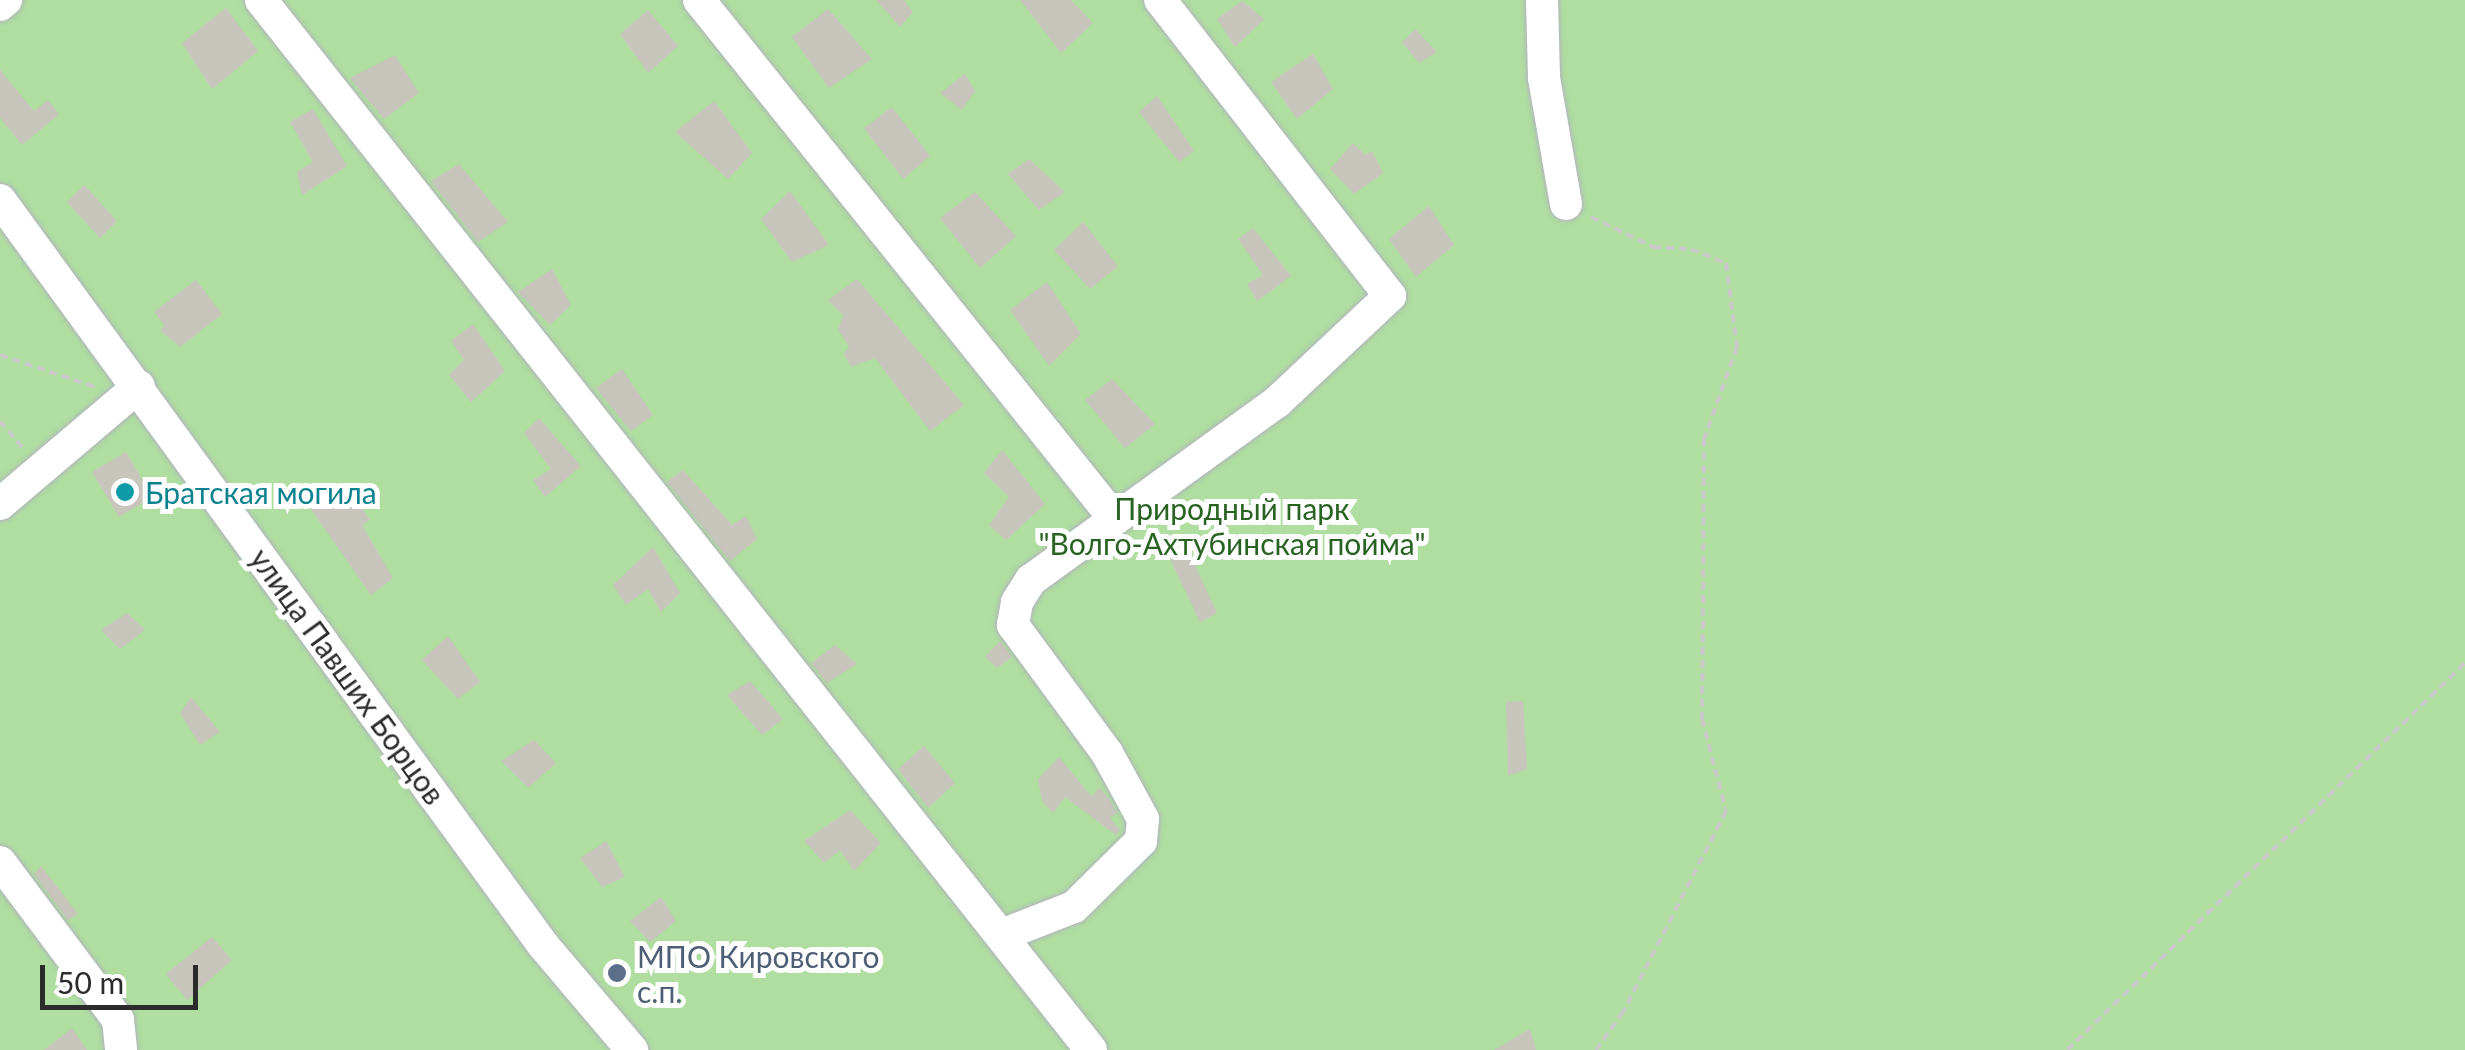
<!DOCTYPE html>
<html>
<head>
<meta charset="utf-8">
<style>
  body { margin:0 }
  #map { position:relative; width:2465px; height:1050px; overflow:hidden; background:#ece7df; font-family:Lato,sans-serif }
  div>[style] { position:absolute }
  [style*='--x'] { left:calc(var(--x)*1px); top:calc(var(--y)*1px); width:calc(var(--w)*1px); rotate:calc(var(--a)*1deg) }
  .green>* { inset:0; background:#afdea0 }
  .building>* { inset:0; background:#c8c5bd }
  .path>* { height:4px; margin-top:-2px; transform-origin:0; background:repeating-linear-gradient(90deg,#c8c8c8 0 8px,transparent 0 13px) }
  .roads { filter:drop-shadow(0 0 2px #b2b3bd) drop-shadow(0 0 2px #b2b3bd) }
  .minor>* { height:32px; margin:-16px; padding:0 16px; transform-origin:16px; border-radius:16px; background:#fff }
  .dots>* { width:28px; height:28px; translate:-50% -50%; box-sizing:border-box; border:5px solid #fff; border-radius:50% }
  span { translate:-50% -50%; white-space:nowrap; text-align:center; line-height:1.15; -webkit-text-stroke:10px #fff; paint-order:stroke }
  .culture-label { font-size:30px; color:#0d838f }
  .left { translate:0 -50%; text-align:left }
  .park-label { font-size:30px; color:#286321 }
  .street-label { font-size:30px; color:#2b2b2b }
  .service-label { font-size:30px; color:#4e5e75 }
  .scale { position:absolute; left:40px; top:965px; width:158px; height:45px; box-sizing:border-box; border:5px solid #2b2b2b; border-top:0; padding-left:12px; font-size:30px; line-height:35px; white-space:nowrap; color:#2b2b2b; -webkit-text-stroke:8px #fff; paint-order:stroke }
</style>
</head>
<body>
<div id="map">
  <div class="green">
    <i style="clip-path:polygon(0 0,2465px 0,2465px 1050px,0 1050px)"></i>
  </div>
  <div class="building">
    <i style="clip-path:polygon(876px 0,904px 0,913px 12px,900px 27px)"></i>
    <i style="clip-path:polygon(1020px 0,1071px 0,1093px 23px,1061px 53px)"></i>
    <i style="clip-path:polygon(1242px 1px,1264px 19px,1235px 47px,1217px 19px)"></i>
    <i style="clip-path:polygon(226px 8px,258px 51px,212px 89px,182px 43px)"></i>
    <i style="clip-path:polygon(828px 9px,872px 59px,829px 88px,792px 37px)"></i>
    <i style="clip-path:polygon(648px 10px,678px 46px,648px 73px,620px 34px)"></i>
    <i style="clip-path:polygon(1415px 29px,1437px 52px,1419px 63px,1402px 42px)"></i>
    <i style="clip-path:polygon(1313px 54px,1333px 89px,1297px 119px,1271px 82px)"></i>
    <i style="clip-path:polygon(395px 55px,419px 93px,384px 119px,350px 78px)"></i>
    <i style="clip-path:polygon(0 70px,34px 111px,48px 100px,59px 114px,22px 145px,0 118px)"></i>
    <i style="clip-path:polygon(965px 74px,975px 91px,962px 110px,940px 93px)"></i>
    <i style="clip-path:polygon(1157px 96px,1194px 151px,1179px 162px,1139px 112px)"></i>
    <i style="clip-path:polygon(714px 101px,752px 153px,728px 179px,675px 132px)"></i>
    <i style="clip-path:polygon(892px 107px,930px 156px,903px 179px,864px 128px)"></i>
    <i style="clip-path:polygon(313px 109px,347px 166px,302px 195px,297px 172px,313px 162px,290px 122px)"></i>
    <i style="clip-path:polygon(1353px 143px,1365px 155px,1372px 151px,1383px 173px,1354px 194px,1330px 169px)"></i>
    <i style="clip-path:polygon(1029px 159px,1065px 192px,1039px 210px,1008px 174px)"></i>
    <i style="clip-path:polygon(459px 164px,508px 222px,478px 242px,431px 181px)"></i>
    <i style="clip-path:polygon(84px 185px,117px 221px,100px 238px,67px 202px)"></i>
    <i style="clip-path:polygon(790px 191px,829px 245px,792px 262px,761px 219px)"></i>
    <i style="clip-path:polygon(975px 192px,1016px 236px,980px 268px,940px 218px)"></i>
    <i style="clip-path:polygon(1429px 206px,1454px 245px,1416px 277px,1389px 239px)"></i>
    <i style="clip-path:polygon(1083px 222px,1118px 266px,1090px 289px,1054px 250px)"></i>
    <i style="clip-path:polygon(1253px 228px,1291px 276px,1257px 301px,1247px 284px,1263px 275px,1238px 239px)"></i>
    <i style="clip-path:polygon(552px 269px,571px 305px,550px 325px,518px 292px)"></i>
    <i style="clip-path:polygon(857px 279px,964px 405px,930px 431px,875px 358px,851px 367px,844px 354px,849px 346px,838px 330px,843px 315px,828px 300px)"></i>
    <i style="clip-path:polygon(196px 280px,222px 314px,180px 347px,160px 330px,165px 326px,154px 312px)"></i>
    <i style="clip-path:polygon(1047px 282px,1081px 334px,1049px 366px,1010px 310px)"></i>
    <i style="clip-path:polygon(473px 324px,505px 371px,471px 402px,449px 375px,464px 360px,451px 341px)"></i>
    <i style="clip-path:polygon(622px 369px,653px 415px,631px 431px,596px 388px)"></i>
    <i style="clip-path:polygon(1112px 379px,1155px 424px,1125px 448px,1085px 400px)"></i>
    <i style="clip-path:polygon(539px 418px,581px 466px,545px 497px,533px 480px,551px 469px,524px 433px)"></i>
    <i style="clip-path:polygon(1002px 450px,1045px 504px,1006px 540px,989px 525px,1009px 497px,984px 473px)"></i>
    <i style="clip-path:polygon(126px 452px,152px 497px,119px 517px,92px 472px)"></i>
    <i style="clip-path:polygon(683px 470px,732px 525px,746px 516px,757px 539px,730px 561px,667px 482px)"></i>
    <i style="clip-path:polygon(349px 489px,370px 520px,362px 525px,393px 578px,371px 595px,308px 505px)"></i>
    <i style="clip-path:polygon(653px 547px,680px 593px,661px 612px,648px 589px,626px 605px,613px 585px)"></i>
    <i style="clip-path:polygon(1187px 548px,1217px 613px,1200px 622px,1170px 559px)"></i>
    <i style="clip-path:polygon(127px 613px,145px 630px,120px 649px,101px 630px)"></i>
    <i style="clip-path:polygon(448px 636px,480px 682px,458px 699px,422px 660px)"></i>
    <i style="clip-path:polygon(1000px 641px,1012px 657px,997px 668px,985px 657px)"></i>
    <i style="clip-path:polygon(835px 645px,857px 664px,827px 683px,811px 663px)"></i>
    <i style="clip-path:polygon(750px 681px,783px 719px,762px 735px,727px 695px)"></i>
    <i style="clip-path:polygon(191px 697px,220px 732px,200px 745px,180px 713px)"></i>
    <i style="clip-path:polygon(1523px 701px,1527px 769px,1508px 776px,1506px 702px)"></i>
    <i style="clip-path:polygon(534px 740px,556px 763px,528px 788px,501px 761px)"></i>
    <i style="clip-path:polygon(924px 746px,955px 783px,928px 808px,898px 769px)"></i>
    <i style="clip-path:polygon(1059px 757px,1092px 797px,1099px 787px,1110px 800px,1117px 813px,1110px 818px,1120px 830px,1116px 835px,1065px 797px,1053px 813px,1042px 801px,1038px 779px)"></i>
    <i style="clip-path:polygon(850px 810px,881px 843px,854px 871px,840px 850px,824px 863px,804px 841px)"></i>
    <i style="clip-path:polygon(606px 841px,625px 877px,602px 887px,580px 858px)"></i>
    <i style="clip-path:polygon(41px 866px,78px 914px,68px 920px,34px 874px)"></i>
    <i style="clip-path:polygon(661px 897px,676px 921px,650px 942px,630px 921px)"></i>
    <i style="clip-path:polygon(212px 937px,232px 960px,187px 1000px,166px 974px)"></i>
    <i style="clip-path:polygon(72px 1028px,87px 1050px,44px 1050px)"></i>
    <i style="clip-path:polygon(1530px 1029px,1536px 1050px,1494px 1050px)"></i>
  </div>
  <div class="path">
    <i style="--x:1591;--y:217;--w:69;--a:25.8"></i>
    <i style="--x:1653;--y:247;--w:38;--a:3"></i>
    <i style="--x:1691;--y:249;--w:38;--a:22"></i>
    <i style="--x:1726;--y:263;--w:85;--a:82.5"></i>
    <i style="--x:1737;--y:347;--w:98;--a:109.7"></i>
    <i style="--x:1704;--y:439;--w:280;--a:90.4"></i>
    <i style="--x:1702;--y:719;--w:95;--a:75.4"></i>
    <i style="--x:1726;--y:811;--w:226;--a:117.1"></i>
    <i style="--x:1623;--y:1012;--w:47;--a:125.4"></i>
    <i style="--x:0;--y:355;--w:103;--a:18.6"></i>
    <i style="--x:0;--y:421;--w:39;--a:50"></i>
    <i style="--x:2067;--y:1050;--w:555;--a:-44.2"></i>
  </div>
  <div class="roads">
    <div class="minor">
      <i style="--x:261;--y:0;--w:1338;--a:51.67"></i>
      <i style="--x:699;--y:0;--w:664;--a:51.3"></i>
      <i style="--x:1542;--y:0;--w:78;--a:88.5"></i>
      <i style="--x:1544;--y:78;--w:128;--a:80.1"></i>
      <i style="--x:0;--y:5;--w:8;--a:-40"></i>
      <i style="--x:0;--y:200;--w:922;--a:53.91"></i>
      <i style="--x:543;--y:945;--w:138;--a:49.7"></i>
      <i style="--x:0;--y:504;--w:182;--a:-40.3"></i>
      <i style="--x:0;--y:862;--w:197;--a:53.2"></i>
      <i style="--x:118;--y:1020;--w:30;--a:84"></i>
      <i style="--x:1002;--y:935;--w:77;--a:-21.3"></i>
      <i style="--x:1074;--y:907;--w:94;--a:-44.6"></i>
      <i style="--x:1141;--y:841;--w:22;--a:-85"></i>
      <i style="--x:1143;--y:819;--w:75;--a:-118.6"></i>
      <i style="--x:1107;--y:753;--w:159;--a:-126.3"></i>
      <i style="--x:1013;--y:625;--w:23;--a:-80"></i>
      <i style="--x:1017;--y:602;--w:26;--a:-58"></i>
      <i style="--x:1031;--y:580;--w:304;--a:-35.9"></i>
      <i style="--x:1277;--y:402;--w:155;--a:-43.2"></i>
      <i style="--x:1390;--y:296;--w:375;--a:-127.8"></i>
    </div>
  </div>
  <div class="dots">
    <i style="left:125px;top:492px;background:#0f9aa8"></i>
    <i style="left:617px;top:973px;background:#5c6f8a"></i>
  </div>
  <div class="culture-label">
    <span class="left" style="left:145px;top:492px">Братская могила</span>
  </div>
  <div class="park-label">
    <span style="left:1232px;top:525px">Природный парк<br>"Волго-Ахтубинская пойма"</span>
  </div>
  <div class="street-label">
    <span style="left:348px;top:676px;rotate:54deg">улица Павших Борцов</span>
  </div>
  <div class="service-label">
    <span class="left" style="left:637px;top:973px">МПО Кировского<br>с.п.</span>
  </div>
  <div class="scale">50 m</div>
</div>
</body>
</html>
